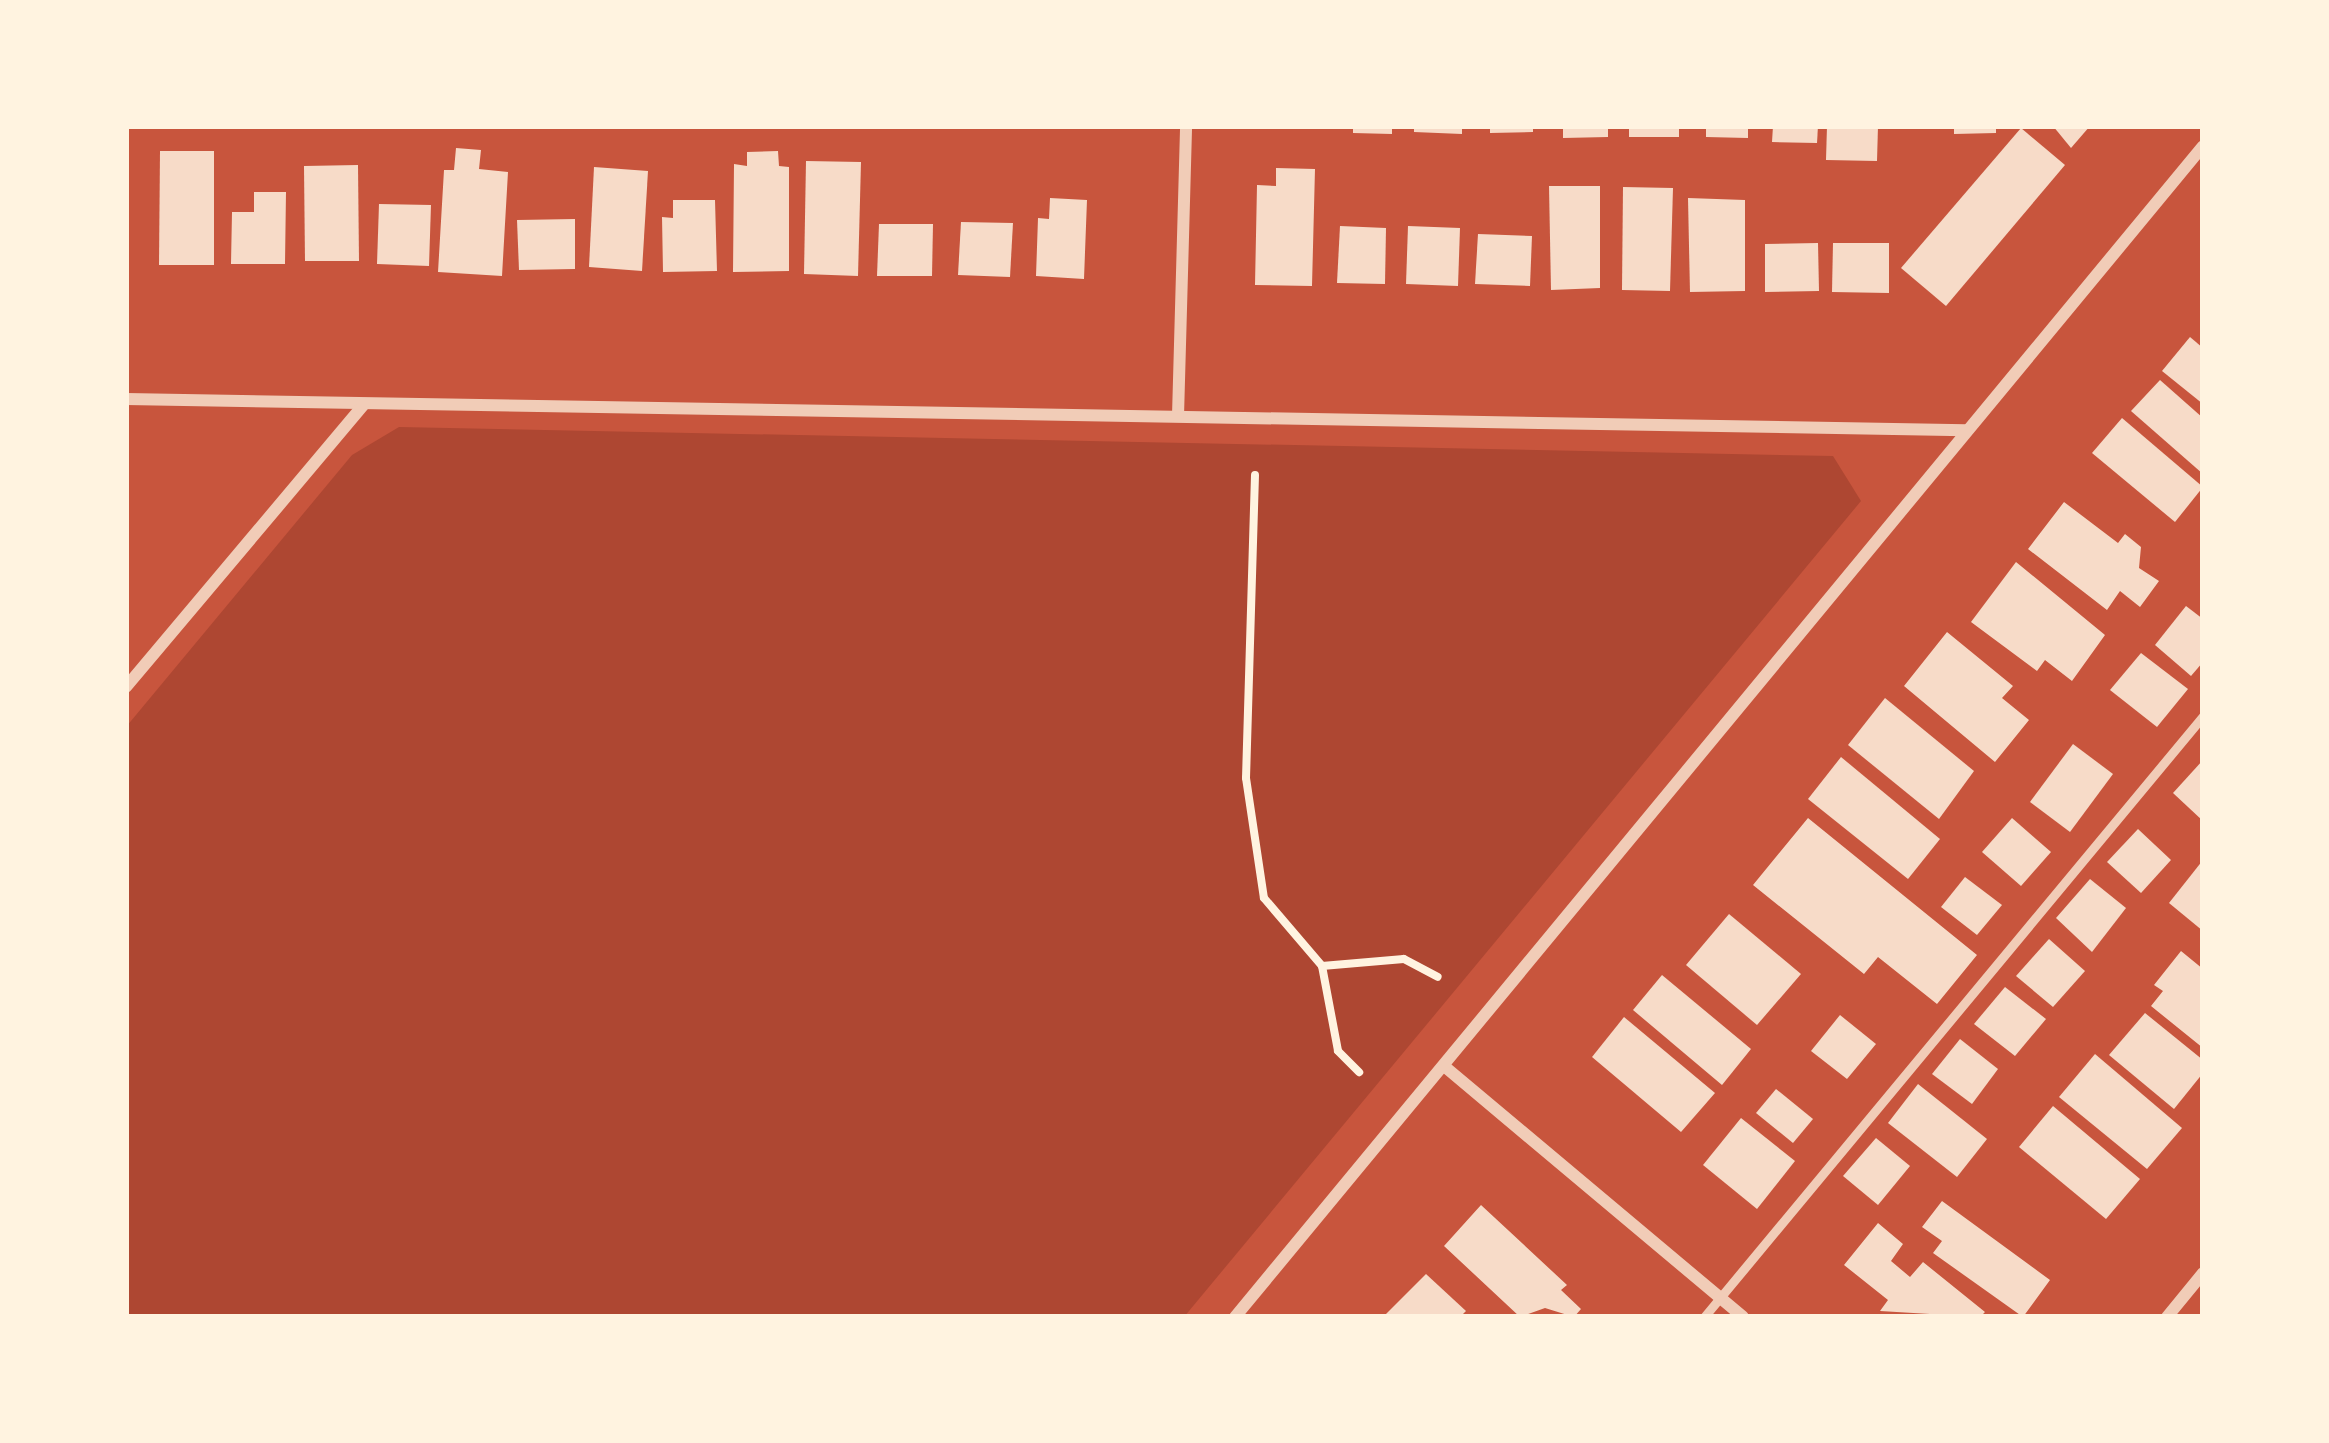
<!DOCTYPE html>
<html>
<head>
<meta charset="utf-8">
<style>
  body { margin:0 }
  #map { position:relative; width:2329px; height:1443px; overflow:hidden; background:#c8553d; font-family:Rubik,sans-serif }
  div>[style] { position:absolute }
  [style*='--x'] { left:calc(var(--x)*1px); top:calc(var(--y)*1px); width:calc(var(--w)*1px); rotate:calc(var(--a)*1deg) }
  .green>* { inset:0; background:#ae4732 }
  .building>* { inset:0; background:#f7dbc8 }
  .path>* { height:8px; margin:-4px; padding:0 4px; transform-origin:4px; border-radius:4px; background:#fff3e0 }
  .service>* { height:9px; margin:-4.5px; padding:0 4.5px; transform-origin:4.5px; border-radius:4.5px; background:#f1ccb7 }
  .minor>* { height:12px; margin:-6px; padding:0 6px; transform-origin:6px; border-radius:6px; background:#f1ccb7 }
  span { translate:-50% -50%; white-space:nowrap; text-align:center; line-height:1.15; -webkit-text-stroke:9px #fff3e0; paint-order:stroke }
  .frame { position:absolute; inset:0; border:129px solid #fff3e0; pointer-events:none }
</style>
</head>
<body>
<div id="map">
  <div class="green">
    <i style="clip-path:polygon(399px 427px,1833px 456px,1861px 501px,1184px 1317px,126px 1317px,126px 727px,352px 455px)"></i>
  </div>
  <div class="building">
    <i style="clip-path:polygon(1353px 126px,1392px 126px,1392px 134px,1353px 133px)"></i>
    <i style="clip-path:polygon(1414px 126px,1462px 126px,1462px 134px,1414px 132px)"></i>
    <i style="clip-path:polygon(1490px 126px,1533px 126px,1533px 132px,1490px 133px)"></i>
    <i style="clip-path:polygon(1563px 126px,1608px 126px,1608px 137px,1563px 138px)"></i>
    <i style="clip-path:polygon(1629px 126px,1679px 126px,1679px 137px,1629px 137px)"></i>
    <i style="clip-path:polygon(1706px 126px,1748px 126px,1748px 138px,1706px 137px)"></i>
    <i style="clip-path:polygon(1773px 126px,1818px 126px,1817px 143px,1772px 142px)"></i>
    <i style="clip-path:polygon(1827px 126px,1878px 126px,1877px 161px,1826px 160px)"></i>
    <i style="clip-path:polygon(1954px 126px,1996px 126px,1996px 133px,1954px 134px)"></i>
    <i style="clip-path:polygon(2053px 126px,2090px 126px,2071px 148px)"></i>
    <i style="clip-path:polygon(2021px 128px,2065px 165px,1946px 306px,1901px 268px)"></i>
    <i style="clip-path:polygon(456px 148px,481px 150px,479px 169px,508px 172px,502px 276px,438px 272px,444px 170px,454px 170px)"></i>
    <i style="clip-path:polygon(160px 151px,214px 151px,214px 265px,159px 265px)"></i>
    <i style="clip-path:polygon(778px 151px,779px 166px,789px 167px,789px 271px,733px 272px,734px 164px,747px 166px,747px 152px)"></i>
    <i style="clip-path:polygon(806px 161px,861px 162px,858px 276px,804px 274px)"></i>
    <i style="clip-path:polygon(358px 165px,359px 261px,305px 261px,304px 166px)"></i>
    <i style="clip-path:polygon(594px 167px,648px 171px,642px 271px,589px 267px)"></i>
    <i style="clip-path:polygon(1276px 168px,1315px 169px,1312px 286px,1255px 285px,1257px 185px,1276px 186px)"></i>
    <i style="clip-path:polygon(1549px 186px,1600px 186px,1600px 288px,1551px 290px)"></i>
    <i style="clip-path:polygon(1623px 187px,1673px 188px,1670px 291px,1622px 290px)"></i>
    <i style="clip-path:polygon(254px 192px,286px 192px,285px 264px,231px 264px,232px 212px,254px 212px)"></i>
    <i style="clip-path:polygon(1050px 198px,1087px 200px,1084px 279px,1036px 276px,1038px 218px,1049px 219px)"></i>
    <i style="clip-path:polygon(1688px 198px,1745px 200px,1745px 291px,1690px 292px)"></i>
    <i style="clip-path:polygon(673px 200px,715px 200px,717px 271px,663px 272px,662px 217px,673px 218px)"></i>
    <i style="clip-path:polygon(379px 204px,431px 205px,429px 266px,377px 264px)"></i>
    <i style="clip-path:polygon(575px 219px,575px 269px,519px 270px,517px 220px)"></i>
    <i style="clip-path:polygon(961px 222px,1013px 223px,1010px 277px,958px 275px)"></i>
    <i style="clip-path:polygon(879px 224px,933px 224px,932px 276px,877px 276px)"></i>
    <i style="clip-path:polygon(1340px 226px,1386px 228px,1385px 284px,1337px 283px)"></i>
    <i style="clip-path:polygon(1408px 226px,1460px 228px,1458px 286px,1406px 284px)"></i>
    <i style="clip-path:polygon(1478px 234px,1532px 236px,1530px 286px,1475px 284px)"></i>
    <i style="clip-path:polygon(1818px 243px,1819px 291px,1765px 292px,1765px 244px)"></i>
    <i style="clip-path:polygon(1833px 243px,1889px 243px,1889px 293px,1832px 292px)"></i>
    <i style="clip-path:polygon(2190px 337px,2203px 348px,2203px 404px,2162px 371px)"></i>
    <i style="clip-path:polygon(2160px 380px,2203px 418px,2203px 474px,2131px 411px)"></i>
    <i style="clip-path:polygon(2122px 418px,2203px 487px,2175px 522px,2092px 453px)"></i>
    <i style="clip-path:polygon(2064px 502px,2118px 543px,2125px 534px,2141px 547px,2139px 568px,2159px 581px,2140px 607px,2120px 591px,2107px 610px,2028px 549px)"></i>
    <i style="clip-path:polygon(2016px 562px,2105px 635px,2072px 681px,2045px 660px,2037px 671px,1971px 622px)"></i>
    <i style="clip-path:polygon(2186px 606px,2203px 619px,2203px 662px,2191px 676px,2155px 645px)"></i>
    <i style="clip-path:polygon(1947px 632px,2013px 686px,2002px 698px,2029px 720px,1995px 762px,1904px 686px)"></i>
    <i style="clip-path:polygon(2141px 653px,2188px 689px,2157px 727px,2110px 690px)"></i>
    <i style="clip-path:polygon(1885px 698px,1974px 771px,1939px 819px,1848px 745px)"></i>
    <i style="clip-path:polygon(2073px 744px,2113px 774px,2070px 832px,2030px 802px)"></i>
    <i style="clip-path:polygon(1841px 757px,1940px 839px,1908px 879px,1808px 799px)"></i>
    <i style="clip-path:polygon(2203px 760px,2203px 821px,2173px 793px)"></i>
    <i style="clip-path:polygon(1808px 818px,1977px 955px,1937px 1004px,1878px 957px,1864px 974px,1753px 885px)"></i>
    <i style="clip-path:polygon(2012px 818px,2051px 852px,2021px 886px,1982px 852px)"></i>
    <i style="clip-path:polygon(2138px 829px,2171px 860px,2141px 893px,2107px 862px)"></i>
    <i style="clip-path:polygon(2203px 860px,2203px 931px,2169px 903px)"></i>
    <i style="clip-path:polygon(1965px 877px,2002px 905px,1977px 935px,1941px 907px)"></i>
    <i style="clip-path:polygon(2090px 879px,2126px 908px,2092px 952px,2056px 918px)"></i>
    <i style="clip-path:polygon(1729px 914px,1801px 974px,1757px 1025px,1686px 965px)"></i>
    <i style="clip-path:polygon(2049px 939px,2085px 971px,2053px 1007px,2016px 976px)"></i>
    <i style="clip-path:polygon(2181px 951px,2203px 969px,2203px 1048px,2151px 1006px,2163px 991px,2154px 985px)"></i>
    <i style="clip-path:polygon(1662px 975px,1751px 1049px,1722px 1085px,1633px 1010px)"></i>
    <i style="clip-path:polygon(2005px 987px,2046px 1019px,2015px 1056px,1974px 1024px)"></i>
    <i style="clip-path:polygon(2145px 1013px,2203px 1060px,2203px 1073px,2174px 1109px,2109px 1055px)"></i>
    <i style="clip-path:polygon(1840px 1015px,1876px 1044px,1847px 1079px,1811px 1051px)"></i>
    <i style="clip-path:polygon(1624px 1017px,1715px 1093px,1681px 1132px,1592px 1057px)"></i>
    <i style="clip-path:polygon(1960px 1039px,1998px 1069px,1972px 1104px,1932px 1074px)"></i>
    <i style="clip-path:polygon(2095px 1054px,2182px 1128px,2147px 1169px,2059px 1097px)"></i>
    <i style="clip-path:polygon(1918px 1084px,1987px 1139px,1957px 1177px,1888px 1123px)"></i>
    <i style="clip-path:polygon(1776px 1089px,1813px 1119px,1793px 1143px,1756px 1113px)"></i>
    <i style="clip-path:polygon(2053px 1106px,2140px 1179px,2106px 1219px,2019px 1147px)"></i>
    <i style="clip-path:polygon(1741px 1118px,1795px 1161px,1757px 1209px,1703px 1165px)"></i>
    <i style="clip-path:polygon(1876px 1138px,1910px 1166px,1878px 1205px,1843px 1176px)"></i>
    <i style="clip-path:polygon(1942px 1201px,2050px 1280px,2023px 1317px,1933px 1253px,1942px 1241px,1922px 1227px)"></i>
    <i style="clip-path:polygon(1481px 1205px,1567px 1285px,1561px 1290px,1581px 1309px,1574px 1317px,1545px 1308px,1520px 1317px,1444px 1246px)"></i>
    <i style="clip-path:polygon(1878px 1223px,1903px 1244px,1891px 1261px,1910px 1277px,1923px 1262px,1985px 1312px,1980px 1317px,1880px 1311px,1888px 1300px,1844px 1265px)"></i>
    <i style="clip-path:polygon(1426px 1274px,1466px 1311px,1460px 1317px,1383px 1317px)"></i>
  </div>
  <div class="path">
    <i style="--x:1255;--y:475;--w:303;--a:91.7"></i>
    <i style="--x:1246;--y:778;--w:121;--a:81.5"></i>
    <i style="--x:1264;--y:898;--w:89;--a:49.5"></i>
    <i style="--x:1322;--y:966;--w:82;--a:-4.9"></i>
    <i style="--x:1404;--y:959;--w:38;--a:28"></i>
    <i style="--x:1322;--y:966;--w:86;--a:79.3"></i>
    <i style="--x:1338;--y:1051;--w:30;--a:45"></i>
  </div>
  <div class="service">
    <i style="--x:1704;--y:1317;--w:781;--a:-50.3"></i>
  </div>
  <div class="minor">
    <i style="--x:126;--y:399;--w:1840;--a:0.97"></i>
    <i style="--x:1178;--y:416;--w:290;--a:-88.4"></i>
    <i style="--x:126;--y:687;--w:370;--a:-49.9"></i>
    <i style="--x:1444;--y:1066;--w:390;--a:40"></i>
    <i style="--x:1235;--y:1317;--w:1519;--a:-50.42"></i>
    <i style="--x:2167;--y:1317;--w:57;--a:-50.7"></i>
  </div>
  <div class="frame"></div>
</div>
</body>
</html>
